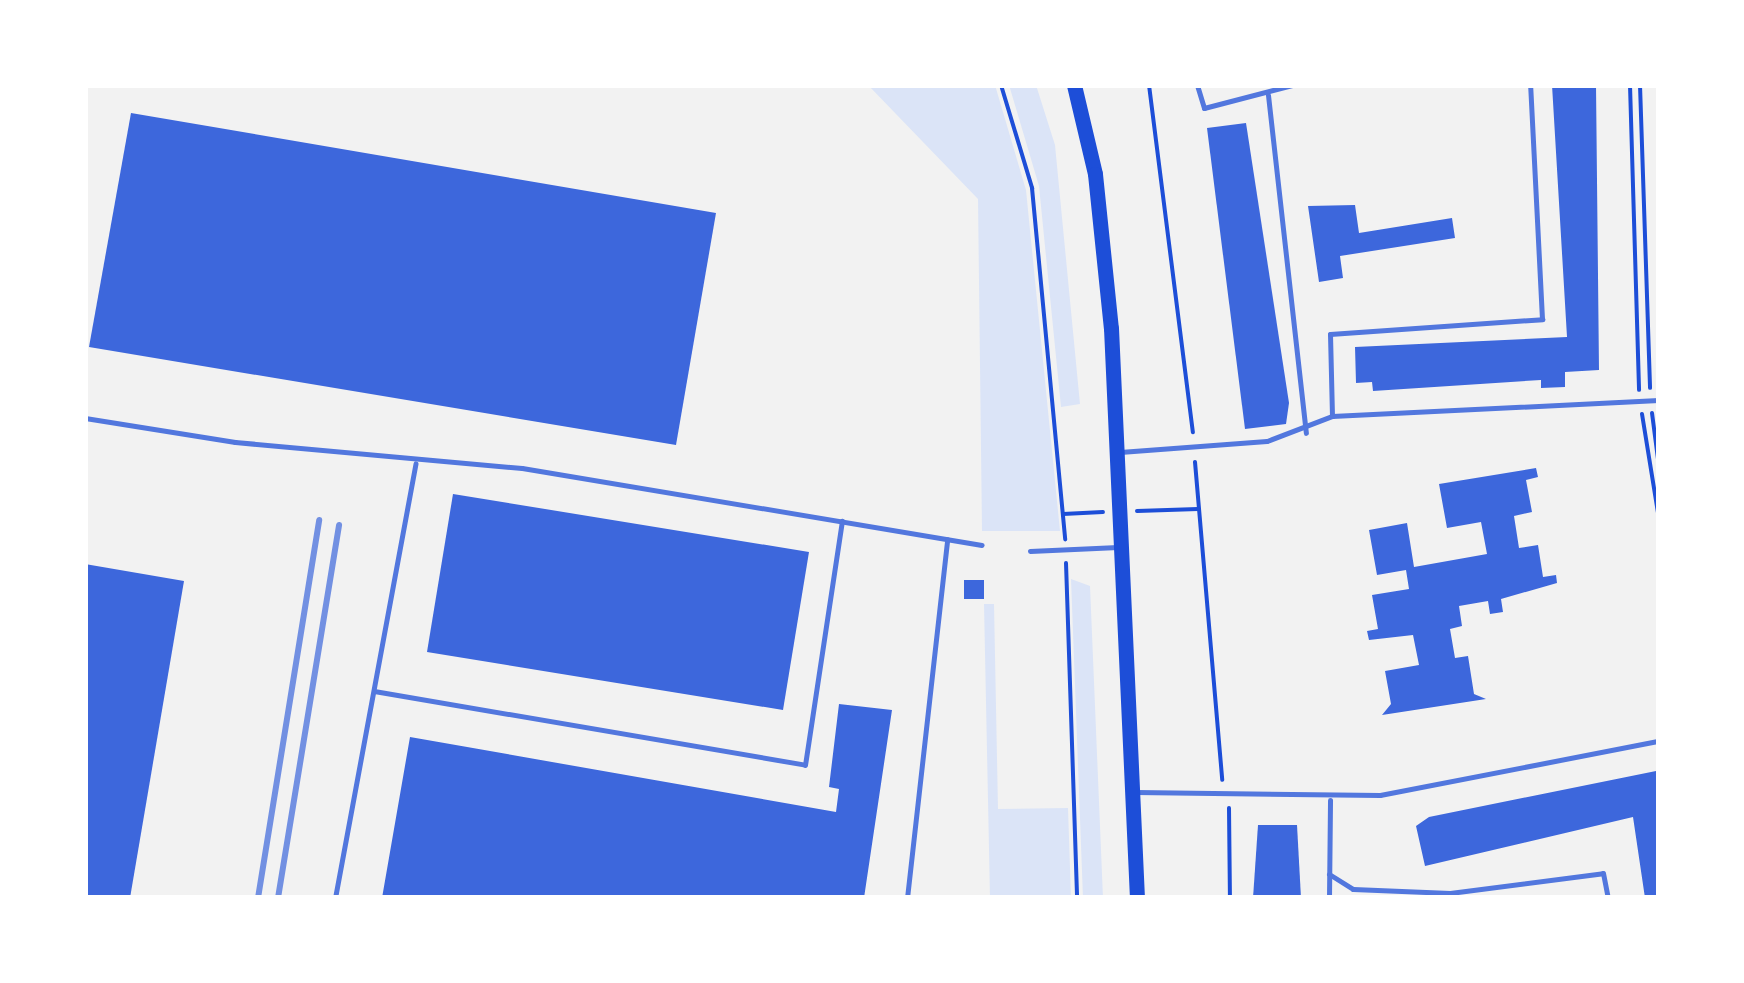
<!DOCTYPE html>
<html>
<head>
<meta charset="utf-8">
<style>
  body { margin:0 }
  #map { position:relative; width:1744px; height:983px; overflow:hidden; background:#f2f2f2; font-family:"Exo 2",sans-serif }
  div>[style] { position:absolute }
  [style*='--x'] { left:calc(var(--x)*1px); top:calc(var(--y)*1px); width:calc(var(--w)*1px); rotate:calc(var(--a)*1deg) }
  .green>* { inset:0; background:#dbe4f7 }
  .building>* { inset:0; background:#3d67dc }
  .path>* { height:4px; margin:-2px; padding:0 2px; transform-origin:2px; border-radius:2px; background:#1d4ed8 }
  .service>* { height:5px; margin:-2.5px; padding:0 2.5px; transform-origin:2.5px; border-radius:2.5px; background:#5277de }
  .secondary>* { height:15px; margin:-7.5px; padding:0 7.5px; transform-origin:7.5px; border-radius:7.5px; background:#1d4ed8 }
  .rail>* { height:6px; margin:-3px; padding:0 3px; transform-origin:3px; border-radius:3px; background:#7290e2 }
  span { translate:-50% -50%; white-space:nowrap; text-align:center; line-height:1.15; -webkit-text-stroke:8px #fff; paint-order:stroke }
  .frame { position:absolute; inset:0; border:88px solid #fff; pointer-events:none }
</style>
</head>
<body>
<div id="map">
  <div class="green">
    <i style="clip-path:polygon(868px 85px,995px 85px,1026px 190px,1060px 531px,982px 531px,978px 199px)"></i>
    <i style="clip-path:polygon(1009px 85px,1036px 85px,1055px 145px,1080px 404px,1061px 407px,1039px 186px)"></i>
    <i style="clip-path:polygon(1071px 579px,1090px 586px,1103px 898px,1083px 898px)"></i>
    <i style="clip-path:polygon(984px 604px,994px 604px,998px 809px,1068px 808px,1071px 898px,990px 898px)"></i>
  </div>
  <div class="building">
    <i style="clip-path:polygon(1552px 85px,1596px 85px,1599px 370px,1565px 372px,1565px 387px,1541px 388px,1541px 380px,1373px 391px,1372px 382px,1356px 383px,1355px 347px,1567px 337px)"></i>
    <i style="clip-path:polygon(131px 113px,716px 213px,676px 445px,89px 347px)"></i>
    <i style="clip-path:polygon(1246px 123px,1289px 403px,1286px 424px,1245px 429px,1207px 128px)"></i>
    <i style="clip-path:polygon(1355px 205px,1359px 233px,1452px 218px,1455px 238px,1340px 256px,1343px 278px,1319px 282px,1308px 206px)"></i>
    <i style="clip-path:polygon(1536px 468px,1538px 477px,1526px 480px,1532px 512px,1514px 516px,1519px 548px,1538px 545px,1543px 577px,1556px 575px,1557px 583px,1501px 599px,1503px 612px,1490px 614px,1488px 601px,1459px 606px,1462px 626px,1450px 629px,1455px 658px,1468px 656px,1474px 694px,1486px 699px,1382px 715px,1391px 704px,1385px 671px,1419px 665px,1413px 635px,1369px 640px,1367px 631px,1378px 629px,1372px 595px,1409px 589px,1406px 570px,1377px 575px,1369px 530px,1407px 523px,1414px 567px,1487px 554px,1481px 522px,1447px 528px,1439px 484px)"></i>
    <i style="clip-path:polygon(453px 494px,809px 552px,783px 710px,427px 652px)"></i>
    <i style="clip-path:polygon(85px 564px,184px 581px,130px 898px,85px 898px)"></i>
    <i style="clip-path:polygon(964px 580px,984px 580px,984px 599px,964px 599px)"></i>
    <i style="clip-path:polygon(839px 704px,892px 710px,864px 898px,382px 898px,410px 737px,836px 812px,839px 789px,829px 787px)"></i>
    <i style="clip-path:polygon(1656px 771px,1659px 898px,1645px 898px,1633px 817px,1425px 866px,1416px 826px,1429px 817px)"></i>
    <i style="clip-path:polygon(1258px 825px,1297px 825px,1301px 898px,1253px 898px)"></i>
  </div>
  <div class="path">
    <i style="--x:1001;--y:85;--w:108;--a:73.2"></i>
    <i style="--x:1032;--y:188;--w:353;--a:84.6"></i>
    <i style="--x:1149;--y:85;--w:350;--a:82.8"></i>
    <i style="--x:1630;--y:85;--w:305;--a:88.3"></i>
    <i style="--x:1640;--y:85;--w:303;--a:88.1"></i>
    <i style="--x:1652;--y:413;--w:54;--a:82.6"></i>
    <i style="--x:1642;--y:414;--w:106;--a:80.8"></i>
    <i style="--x:1195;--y:462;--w:319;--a:85.1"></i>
    <i style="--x:1137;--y:511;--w:61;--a:-1.9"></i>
    <i style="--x:1063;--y:514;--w:40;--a:-2.9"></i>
    <i style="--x:1066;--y:563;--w:335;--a:88.1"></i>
    <i style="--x:1229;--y:808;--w:90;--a:89.4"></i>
  </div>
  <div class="service">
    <i style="--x:1197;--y:85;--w:24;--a:73"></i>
    <i style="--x:1204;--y:108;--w:91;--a:-14.6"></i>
    <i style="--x:1268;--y:95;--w:340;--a:83.6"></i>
    <i style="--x:1332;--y:416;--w:82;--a:-91.4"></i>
    <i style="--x:1330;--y:334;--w:213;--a:-4"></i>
    <i style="--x:1542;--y:319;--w:234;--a:-92.9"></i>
    <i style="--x:85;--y:418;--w:152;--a:9.1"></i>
    <i style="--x:235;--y:442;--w:288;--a:5.2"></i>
    <i style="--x:522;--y:468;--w:466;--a:9.5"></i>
    <i style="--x:1120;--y:452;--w:147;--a:-4.3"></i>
    <i style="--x:1267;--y:441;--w:70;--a:-21"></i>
    <i style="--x:1332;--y:416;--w:327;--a:-2.8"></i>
    <i style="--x:1030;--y:551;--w:88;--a:-2.6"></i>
    <i style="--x:374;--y:691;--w:437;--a:9.7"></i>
    <i style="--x:805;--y:765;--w:247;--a:-81.4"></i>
    <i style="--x:1135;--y:792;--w:245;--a:0.7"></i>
    <i style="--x:1380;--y:795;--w:284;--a:-11"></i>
    <i style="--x:1329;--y:874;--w:28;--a:32"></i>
    <i style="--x:1353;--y:889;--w:97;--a:2.4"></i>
    <i style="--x:1450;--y:893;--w:154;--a:-7.4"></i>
    <i style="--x:1603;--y:873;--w:25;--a:79"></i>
    <i style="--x:335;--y:898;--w:442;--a:-79.5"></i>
    <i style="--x:907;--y:898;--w:361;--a:-83.6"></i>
    <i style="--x:1329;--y:898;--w:98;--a:-89.4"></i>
  </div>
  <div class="secondary">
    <i style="--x:1074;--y:85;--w:91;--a:76.7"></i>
    <i style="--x:1095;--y:174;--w:155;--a:84.1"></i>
    <i style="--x:1111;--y:328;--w:571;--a:87.39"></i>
  </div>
  <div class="rail">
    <i style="--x:258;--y:898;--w:383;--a:-80.8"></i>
    <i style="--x:278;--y:898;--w:378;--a:-80.7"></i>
  </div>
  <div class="frame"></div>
</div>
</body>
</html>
